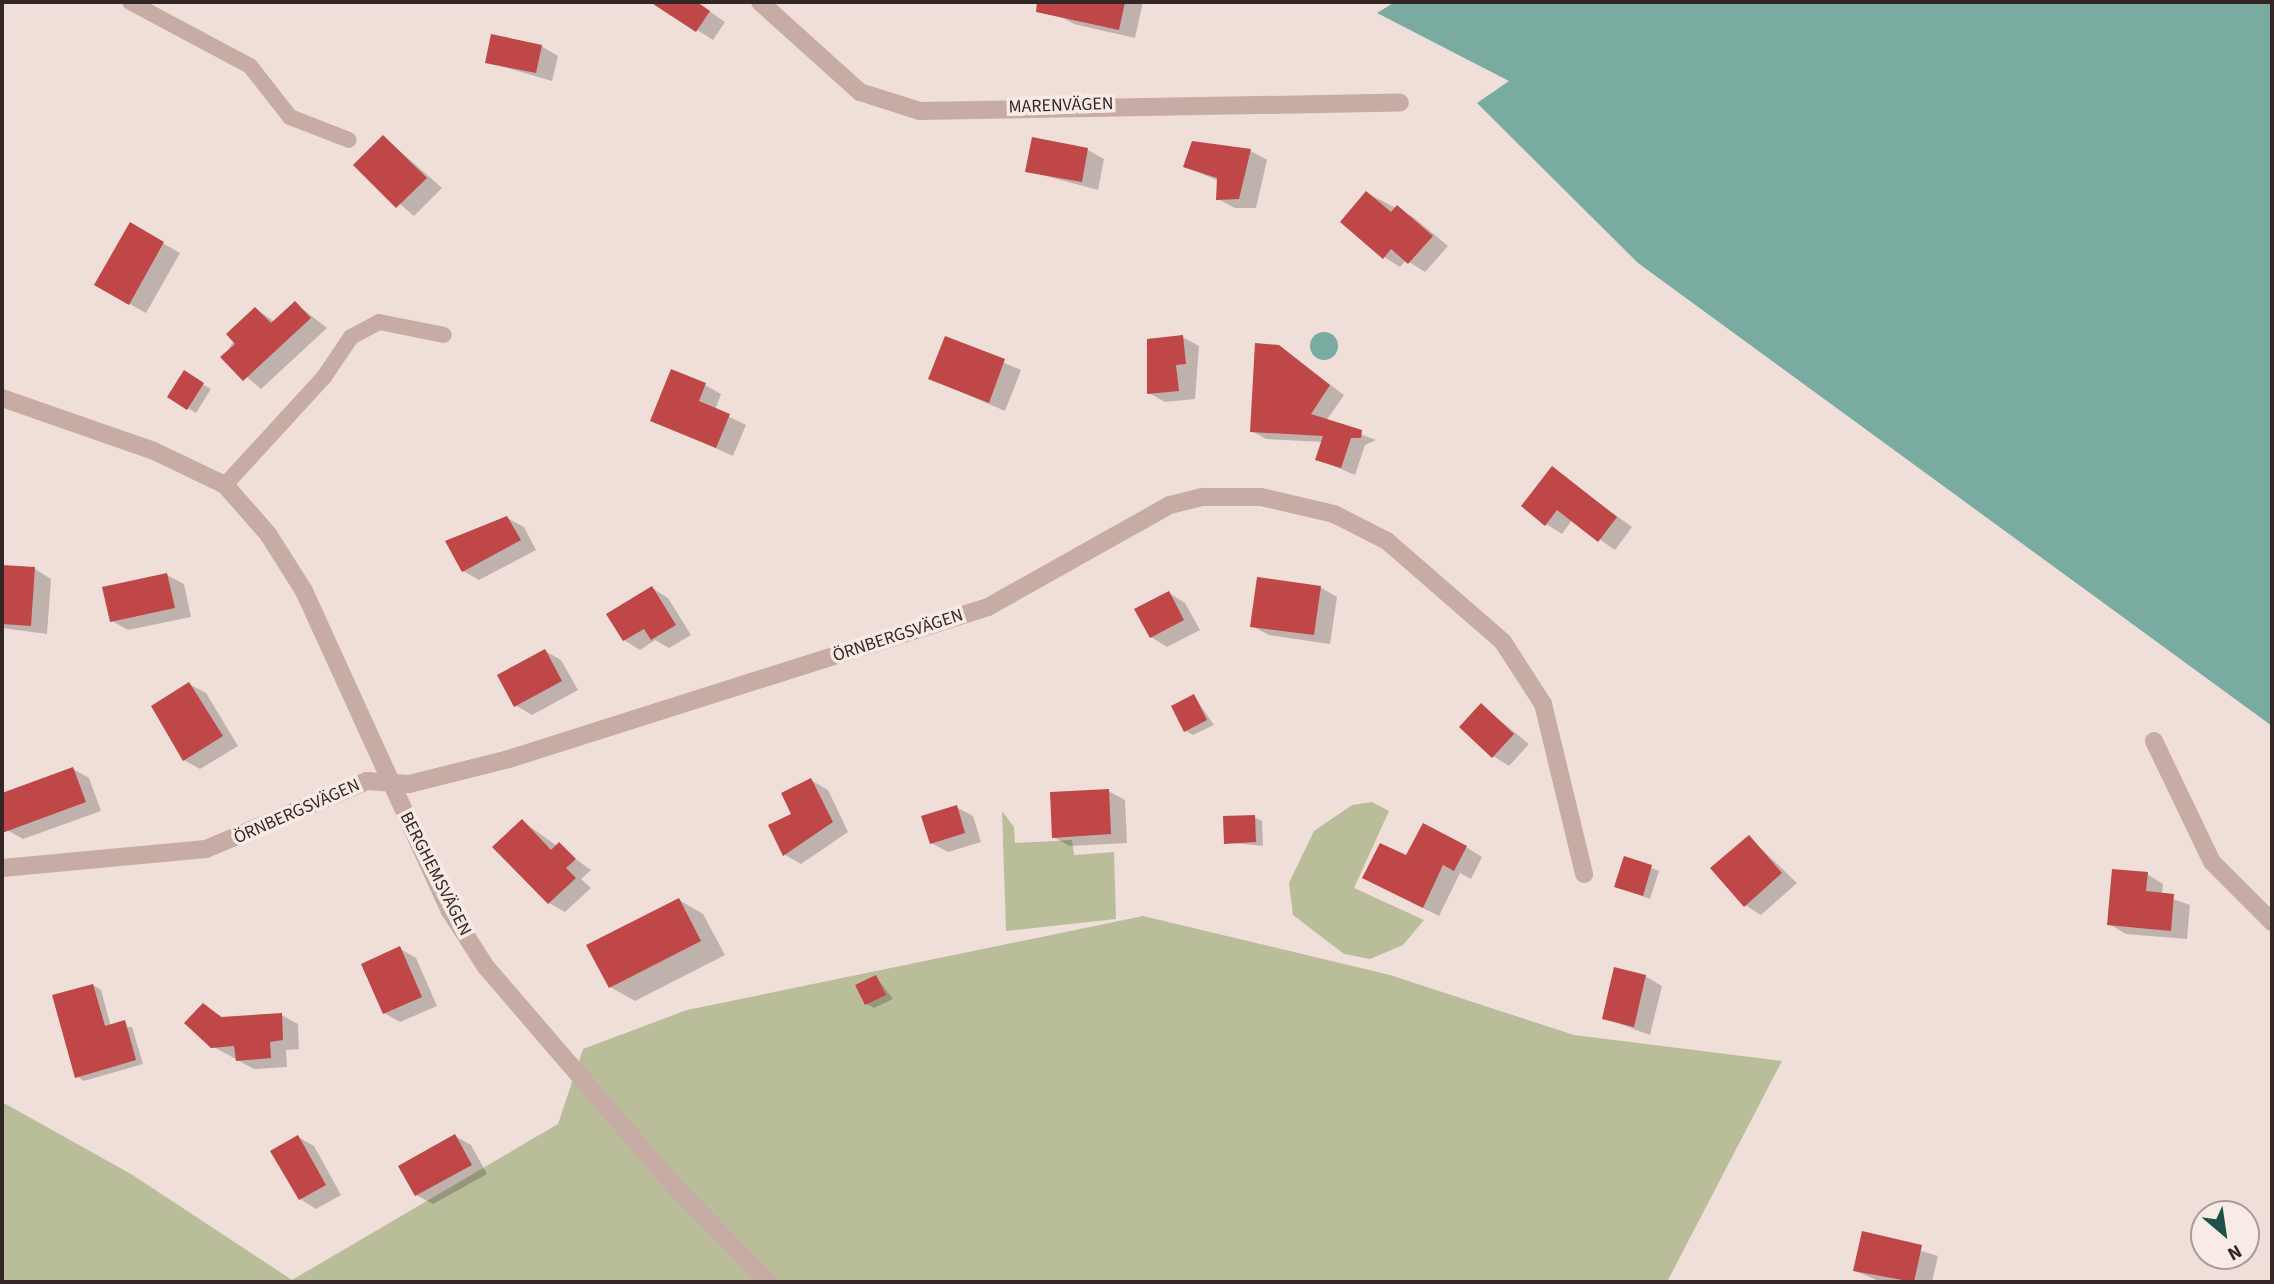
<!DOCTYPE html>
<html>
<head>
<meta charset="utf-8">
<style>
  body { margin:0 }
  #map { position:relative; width:2274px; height:1284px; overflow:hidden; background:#efdfd8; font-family:"Source Sans 3",sans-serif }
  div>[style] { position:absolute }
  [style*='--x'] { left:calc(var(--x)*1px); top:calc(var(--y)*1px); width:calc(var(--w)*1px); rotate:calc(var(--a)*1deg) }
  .green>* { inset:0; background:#babd9a }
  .water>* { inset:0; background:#79aba1 }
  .round { border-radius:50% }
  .shadow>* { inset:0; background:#0003 }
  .building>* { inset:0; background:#bf4747 }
  .service>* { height:16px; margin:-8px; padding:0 8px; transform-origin:8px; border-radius:8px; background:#c6aca5 }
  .minor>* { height:18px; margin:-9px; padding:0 9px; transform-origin:9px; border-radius:9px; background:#c6aca5 }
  span { translate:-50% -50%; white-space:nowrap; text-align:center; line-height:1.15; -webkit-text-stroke:7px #f8eae4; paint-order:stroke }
  .street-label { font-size:18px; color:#332726 }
  .frame { position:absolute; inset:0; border:4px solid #332726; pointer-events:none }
  .north { position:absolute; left:2190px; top:1200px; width:70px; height:70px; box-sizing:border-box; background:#f8eae4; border:2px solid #a99c98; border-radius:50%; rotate:151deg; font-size:19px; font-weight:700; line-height:28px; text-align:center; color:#332726 }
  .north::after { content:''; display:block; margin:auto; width:24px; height:32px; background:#1e5148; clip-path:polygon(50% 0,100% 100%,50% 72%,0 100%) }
</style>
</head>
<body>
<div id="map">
  <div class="green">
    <i style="clip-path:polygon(1372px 802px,1389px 811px,1354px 888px,1424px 920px,1403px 945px,1370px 959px,1344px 954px,1293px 915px,1289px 883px,1314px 831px,1352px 805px)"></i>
    <i style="clip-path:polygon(1002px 811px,1014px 827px,1015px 843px,1072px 840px,1074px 855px,1114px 852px,1116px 919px,1006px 931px)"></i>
    <i style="clip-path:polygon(1143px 916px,1390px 975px,1574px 1035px,1782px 1061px,1667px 1282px,2px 1282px,2px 1102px,131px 1174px,292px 1280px,558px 1124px,583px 1049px,687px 1010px)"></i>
  </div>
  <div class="water">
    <i style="clip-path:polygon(1395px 2px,2272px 2px,2272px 726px,1638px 263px,1477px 103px,1509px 81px,1377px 13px)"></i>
    <i class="round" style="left:1310px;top:332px;width:28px;height:28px"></i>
  </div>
  <div class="shadow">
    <i style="clip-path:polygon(653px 2px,696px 2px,725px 22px,713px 40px)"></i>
    <i style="clip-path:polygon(1061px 2px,1143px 2px,1135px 38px,1074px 24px,1058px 15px)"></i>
    <i style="clip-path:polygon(541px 46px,558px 56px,552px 81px,487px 62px)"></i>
    <i style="clip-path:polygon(384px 137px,442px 188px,414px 216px,355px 165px)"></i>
    <i style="clip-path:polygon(1088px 150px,1104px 159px,1098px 190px,1027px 171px)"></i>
    <i style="clip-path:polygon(1251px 151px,1267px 160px,1256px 208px,1235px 208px,1218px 199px,1219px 181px,1185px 167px)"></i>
    <i style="clip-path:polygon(1367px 193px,1413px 217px,1448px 246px,1425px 272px,1406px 260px,1400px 267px,1384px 257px)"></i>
    <i style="clip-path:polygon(130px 225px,180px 253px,146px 313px,96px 285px)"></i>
    <i style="clip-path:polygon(295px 303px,327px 328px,261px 389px,223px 357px,256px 309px,275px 322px)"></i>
    <i style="clip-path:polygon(1182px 337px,1199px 346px,1195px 399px,1165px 402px,1149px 393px)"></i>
    <i style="clip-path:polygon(946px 338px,1021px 370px,1005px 411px,931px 379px)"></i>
    <i style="clip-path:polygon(1279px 347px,1344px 395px,1326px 421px,1376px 440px,1365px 445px,1355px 475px,1317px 459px,1323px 442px,1266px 439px,1252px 431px)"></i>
    <i style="clip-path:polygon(184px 373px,211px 389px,196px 413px,169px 397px)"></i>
    <i style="clip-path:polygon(705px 385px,721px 394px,715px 410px,746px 425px,733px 456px,652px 420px)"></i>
    <i style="clip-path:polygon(1552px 469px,1632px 527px,1615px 550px,1572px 520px,1562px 534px,1546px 524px)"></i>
    <i style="clip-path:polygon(507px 518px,524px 527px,536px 550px,479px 580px,463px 571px)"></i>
    <i style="clip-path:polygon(2px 567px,35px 569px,51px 579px,47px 634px,2px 628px)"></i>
    <i style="clip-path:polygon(167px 575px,184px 584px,191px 617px,128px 630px,112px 621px)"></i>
    <i style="clip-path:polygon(1320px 587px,1337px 597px,1330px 644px,1269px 635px,1252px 626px)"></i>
    <i style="clip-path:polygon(652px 588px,668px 598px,691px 635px,669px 648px,655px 640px,640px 650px,624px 640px)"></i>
    <i style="clip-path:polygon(1169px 593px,1185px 603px,1200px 630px,1167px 647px,1151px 637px)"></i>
    <i style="clip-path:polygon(545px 651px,561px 660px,578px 690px,532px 715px,515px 705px)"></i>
    <i style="clip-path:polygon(189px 684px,206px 693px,238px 746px,200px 769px,184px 760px)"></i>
    <i style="clip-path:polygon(1194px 696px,1214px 725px,1193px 735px,1186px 731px)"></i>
    <i style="clip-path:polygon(1481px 705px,1529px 744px,1509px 766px,1493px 756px)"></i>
    <i style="clip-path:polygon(73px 769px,89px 778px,101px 811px,23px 839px,7px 830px,2px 794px)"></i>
    <i style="clip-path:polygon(811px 780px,828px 790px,848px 832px,801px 864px,785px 855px,794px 814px)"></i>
    <i style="clip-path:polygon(1108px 791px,1125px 800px,1127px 843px,1070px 846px,1053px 837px)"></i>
    <i style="clip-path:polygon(956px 807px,973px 816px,981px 842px,948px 852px,931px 843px)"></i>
    <i style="clip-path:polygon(1254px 817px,1262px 821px,1263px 846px,1226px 842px)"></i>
    <i style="clip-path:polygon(522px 821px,591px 870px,581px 879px,591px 888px,565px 912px,549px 903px)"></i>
    <i style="clip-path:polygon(1749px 837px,1797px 883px,1761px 915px,1745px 905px)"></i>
    <i style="clip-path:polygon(1466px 847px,1482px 857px,1471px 879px,1460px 873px,1439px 916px,1381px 887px,1406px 857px)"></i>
    <i style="clip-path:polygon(1625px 858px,1659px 871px,1650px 899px,1616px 886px)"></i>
    <i style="clip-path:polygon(2147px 874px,2163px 884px,2162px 895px,2190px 905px,2187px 939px,2126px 934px,2109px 924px)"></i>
    <i style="clip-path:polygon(679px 900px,703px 914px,725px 955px,635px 1001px,610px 987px)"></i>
    <i style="clip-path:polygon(399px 948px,416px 958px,437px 1006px,400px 1022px,384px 1013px)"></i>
    <i style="clip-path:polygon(1645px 976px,1662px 986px,1650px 1035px,1604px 1018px)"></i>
    <i style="clip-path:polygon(876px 977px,893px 999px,874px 1008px,867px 1004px)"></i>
    <i style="clip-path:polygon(93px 985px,101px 990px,111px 1027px,132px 1027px,143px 1064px,84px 1081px,77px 1076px)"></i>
    <i style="clip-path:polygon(203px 1005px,224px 1018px,281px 1015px,298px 1024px,299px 1049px,286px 1050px,287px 1067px,254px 1069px,212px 1046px)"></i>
    <i style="clip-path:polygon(455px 1136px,471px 1145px,487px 1174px,433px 1204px,416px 1195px)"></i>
    <i style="clip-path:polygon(298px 1137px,314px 1146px,341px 1195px,316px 1209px,300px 1199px)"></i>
    <i style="clip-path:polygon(1863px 1233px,1938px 1256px,1932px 1282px,1881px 1282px,1855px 1271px)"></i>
  </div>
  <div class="building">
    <i style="clip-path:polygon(650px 2px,697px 2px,710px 11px,696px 32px)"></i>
    <i style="clip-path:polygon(1037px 2px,1125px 2px,1119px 30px,1036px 12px)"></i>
    <i style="clip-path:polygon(491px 34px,542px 45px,536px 73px,485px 63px)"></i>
    <i style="clip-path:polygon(383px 135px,427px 178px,396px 208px,353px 165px)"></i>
    <i style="clip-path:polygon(1032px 137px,1088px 148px,1082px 182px,1025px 172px)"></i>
    <i style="clip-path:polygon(1192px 141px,1251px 149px,1239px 199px,1216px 200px,1217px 178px,1183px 167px)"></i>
    <i style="clip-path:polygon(1366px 191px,1391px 212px,1397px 205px,1433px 236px,1408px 264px,1391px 249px,1383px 259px,1340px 222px)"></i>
    <i style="clip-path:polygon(130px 222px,164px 242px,129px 305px,94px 285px)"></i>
    <i style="clip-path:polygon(295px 301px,311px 318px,243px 381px,220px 357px,235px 344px,226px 334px,255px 307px,271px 323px)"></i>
    <i style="clip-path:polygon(1183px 335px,1186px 364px,1176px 365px,1179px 391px,1147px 394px,1147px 339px)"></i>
    <i style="clip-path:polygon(945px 336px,1005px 359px,989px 403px,928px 379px)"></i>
    <i style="clip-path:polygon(1255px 343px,1279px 345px,1330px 385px,1311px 414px,1362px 430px,1361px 438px,1351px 438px,1341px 468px,1315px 460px,1323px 436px,1250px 432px)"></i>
    <i style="clip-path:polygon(671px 369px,706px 383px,699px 401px,730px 414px,716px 448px,650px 421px)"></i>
    <i style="clip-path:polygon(184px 370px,204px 383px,187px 410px,167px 397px)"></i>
    <i style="clip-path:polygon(1552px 466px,1617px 517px,1598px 542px,1557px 510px,1545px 526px,1521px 506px)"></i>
    <i style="clip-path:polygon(507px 516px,521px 540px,462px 572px,445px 541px)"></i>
    <i style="clip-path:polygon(2px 565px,35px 567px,31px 626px,2px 624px)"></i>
    <i style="clip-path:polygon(167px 573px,175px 608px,110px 622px,102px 587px)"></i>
    <i style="clip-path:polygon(1257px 577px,1321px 586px,1314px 635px,1250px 627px)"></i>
    <i style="clip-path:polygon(652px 586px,676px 625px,651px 640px,644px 629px,623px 641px,606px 614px)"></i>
    <i style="clip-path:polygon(1169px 591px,1184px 620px,1150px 638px,1134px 609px)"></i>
    <i style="clip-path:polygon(545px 649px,562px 681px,514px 707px,497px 675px)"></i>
    <i style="clip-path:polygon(189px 682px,223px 736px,183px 761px,151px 706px)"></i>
    <i style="clip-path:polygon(1194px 694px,1207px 720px,1184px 732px,1171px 706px)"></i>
    <i style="clip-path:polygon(1481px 703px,1514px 734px,1492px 758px,1459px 727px)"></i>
    <i style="clip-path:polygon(73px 767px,86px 802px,2px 833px,2px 793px)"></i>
    <i style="clip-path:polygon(811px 778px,833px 822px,783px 856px,768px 825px,791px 814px,781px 793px)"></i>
    <i style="clip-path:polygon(1109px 789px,1111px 834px,1052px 838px,1050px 792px)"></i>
    <i style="clip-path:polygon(957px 805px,965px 833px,930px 844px,921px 816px)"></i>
    <i style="clip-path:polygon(1255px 815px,1256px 842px,1224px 844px,1223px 816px)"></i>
    <i style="clip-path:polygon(522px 819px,551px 850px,559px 842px,576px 859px,566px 868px,576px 878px,548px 904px,492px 847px)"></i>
    <i style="clip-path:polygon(1423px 823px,1467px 846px,1454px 871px,1443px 865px,1423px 908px,1362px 878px,1380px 843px,1406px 855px)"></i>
    <i style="clip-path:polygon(1749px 835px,1782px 873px,1744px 907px,1710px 868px)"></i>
    <i style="clip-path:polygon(1624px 856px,1652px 865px,1643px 896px,1614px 887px)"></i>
    <i style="clip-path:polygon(2112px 869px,2148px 872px,2146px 891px,2174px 894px,2171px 931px,2107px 925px)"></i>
    <i style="clip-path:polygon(679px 898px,701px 941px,609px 988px,586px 945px)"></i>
    <i style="clip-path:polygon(400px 946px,422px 997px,383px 1014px,361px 964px)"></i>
    <i style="clip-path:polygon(1614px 967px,1646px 975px,1634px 1027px,1602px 1019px)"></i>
    <i style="clip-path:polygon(876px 975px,886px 995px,865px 1005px,855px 985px)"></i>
    <i style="clip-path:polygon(93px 984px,105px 1026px,125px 1020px,136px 1060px,75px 1078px,52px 995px)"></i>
    <i style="clip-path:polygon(203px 1003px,221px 1017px,282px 1013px,283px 1040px,270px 1042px,271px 1058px,236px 1061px,234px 1046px,211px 1048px,184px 1023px)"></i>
    <i style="clip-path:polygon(455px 1134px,472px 1165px,415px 1196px,398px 1166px)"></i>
    <i style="clip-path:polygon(298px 1135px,326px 1185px,299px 1200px,270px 1151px)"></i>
    <i style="clip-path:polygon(1862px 1231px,1922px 1245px,1914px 1282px,1853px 1271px)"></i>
  </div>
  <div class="service">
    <i style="--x:130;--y:2;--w:136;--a:28.1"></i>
    <i style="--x:250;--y:66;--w:65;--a:51.9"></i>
    <i style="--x:290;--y:117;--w:63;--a:21.3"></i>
    <i style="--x:225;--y:485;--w:147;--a:-47.5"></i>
    <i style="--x:324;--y:377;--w:48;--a:-56"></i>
    <i style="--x:351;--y:337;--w:32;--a:-28"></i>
    <i style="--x:379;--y:322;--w:66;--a:11.3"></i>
  </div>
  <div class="minor">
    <i style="--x:760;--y:2;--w:135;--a:42"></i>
    <i style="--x:860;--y:92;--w:63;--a:17.6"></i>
    <i style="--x:920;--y:111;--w:480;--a:-1"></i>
    <i style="--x:2;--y:398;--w:161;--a:19.2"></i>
    <i style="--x:154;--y:451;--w:79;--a:25.6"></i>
    <i style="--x:225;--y:485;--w:65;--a:48.7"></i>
    <i style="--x:268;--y:534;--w:67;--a:57.7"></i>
    <i style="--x:304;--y:591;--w:352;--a:65.5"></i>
    <i style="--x:450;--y:911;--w:67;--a:57.3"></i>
    <i style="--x:486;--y:967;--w:294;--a:49.3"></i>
    <i style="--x:678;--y:1190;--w:129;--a:45.6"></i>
    <i style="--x:2154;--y:741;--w:134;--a:64.4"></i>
    <i style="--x:2212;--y:862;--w:85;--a:45"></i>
    <i style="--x:2;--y:868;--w:205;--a:-5.3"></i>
    <i style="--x:206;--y:849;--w:175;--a:-22.9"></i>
    <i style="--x:367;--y:781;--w:42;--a:4.1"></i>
    <i style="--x:409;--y:784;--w:103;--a:-14"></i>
    <i style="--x:509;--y:759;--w:503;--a:-17.61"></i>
    <i style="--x:988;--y:607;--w:209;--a:-29.3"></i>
    <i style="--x:1170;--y:505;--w:34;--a:-14"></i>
    <i style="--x:1203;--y:497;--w:58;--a:0"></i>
    <i style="--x:1261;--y:497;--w:75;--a:13.1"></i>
    <i style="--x:1334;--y:514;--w:59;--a:27"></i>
    <i style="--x:1387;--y:541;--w:154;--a:41"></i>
    <i style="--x:1503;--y:642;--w:74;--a:57.2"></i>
    <i style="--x:1543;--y:704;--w:175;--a:76.4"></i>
  </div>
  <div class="street-label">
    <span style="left:1061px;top:106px;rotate:-2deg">MARENVÄGEN</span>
    <span style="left:898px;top:636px;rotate:-18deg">ÖRNBERGSVÄGEN</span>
    <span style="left:297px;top:812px;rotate:-24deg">ÖRNBERGSVÄGEN</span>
    <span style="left:435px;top:874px;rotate:63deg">BERGHEMSVÄGEN</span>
  </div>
  <div class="frame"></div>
  <div class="north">N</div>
</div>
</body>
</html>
